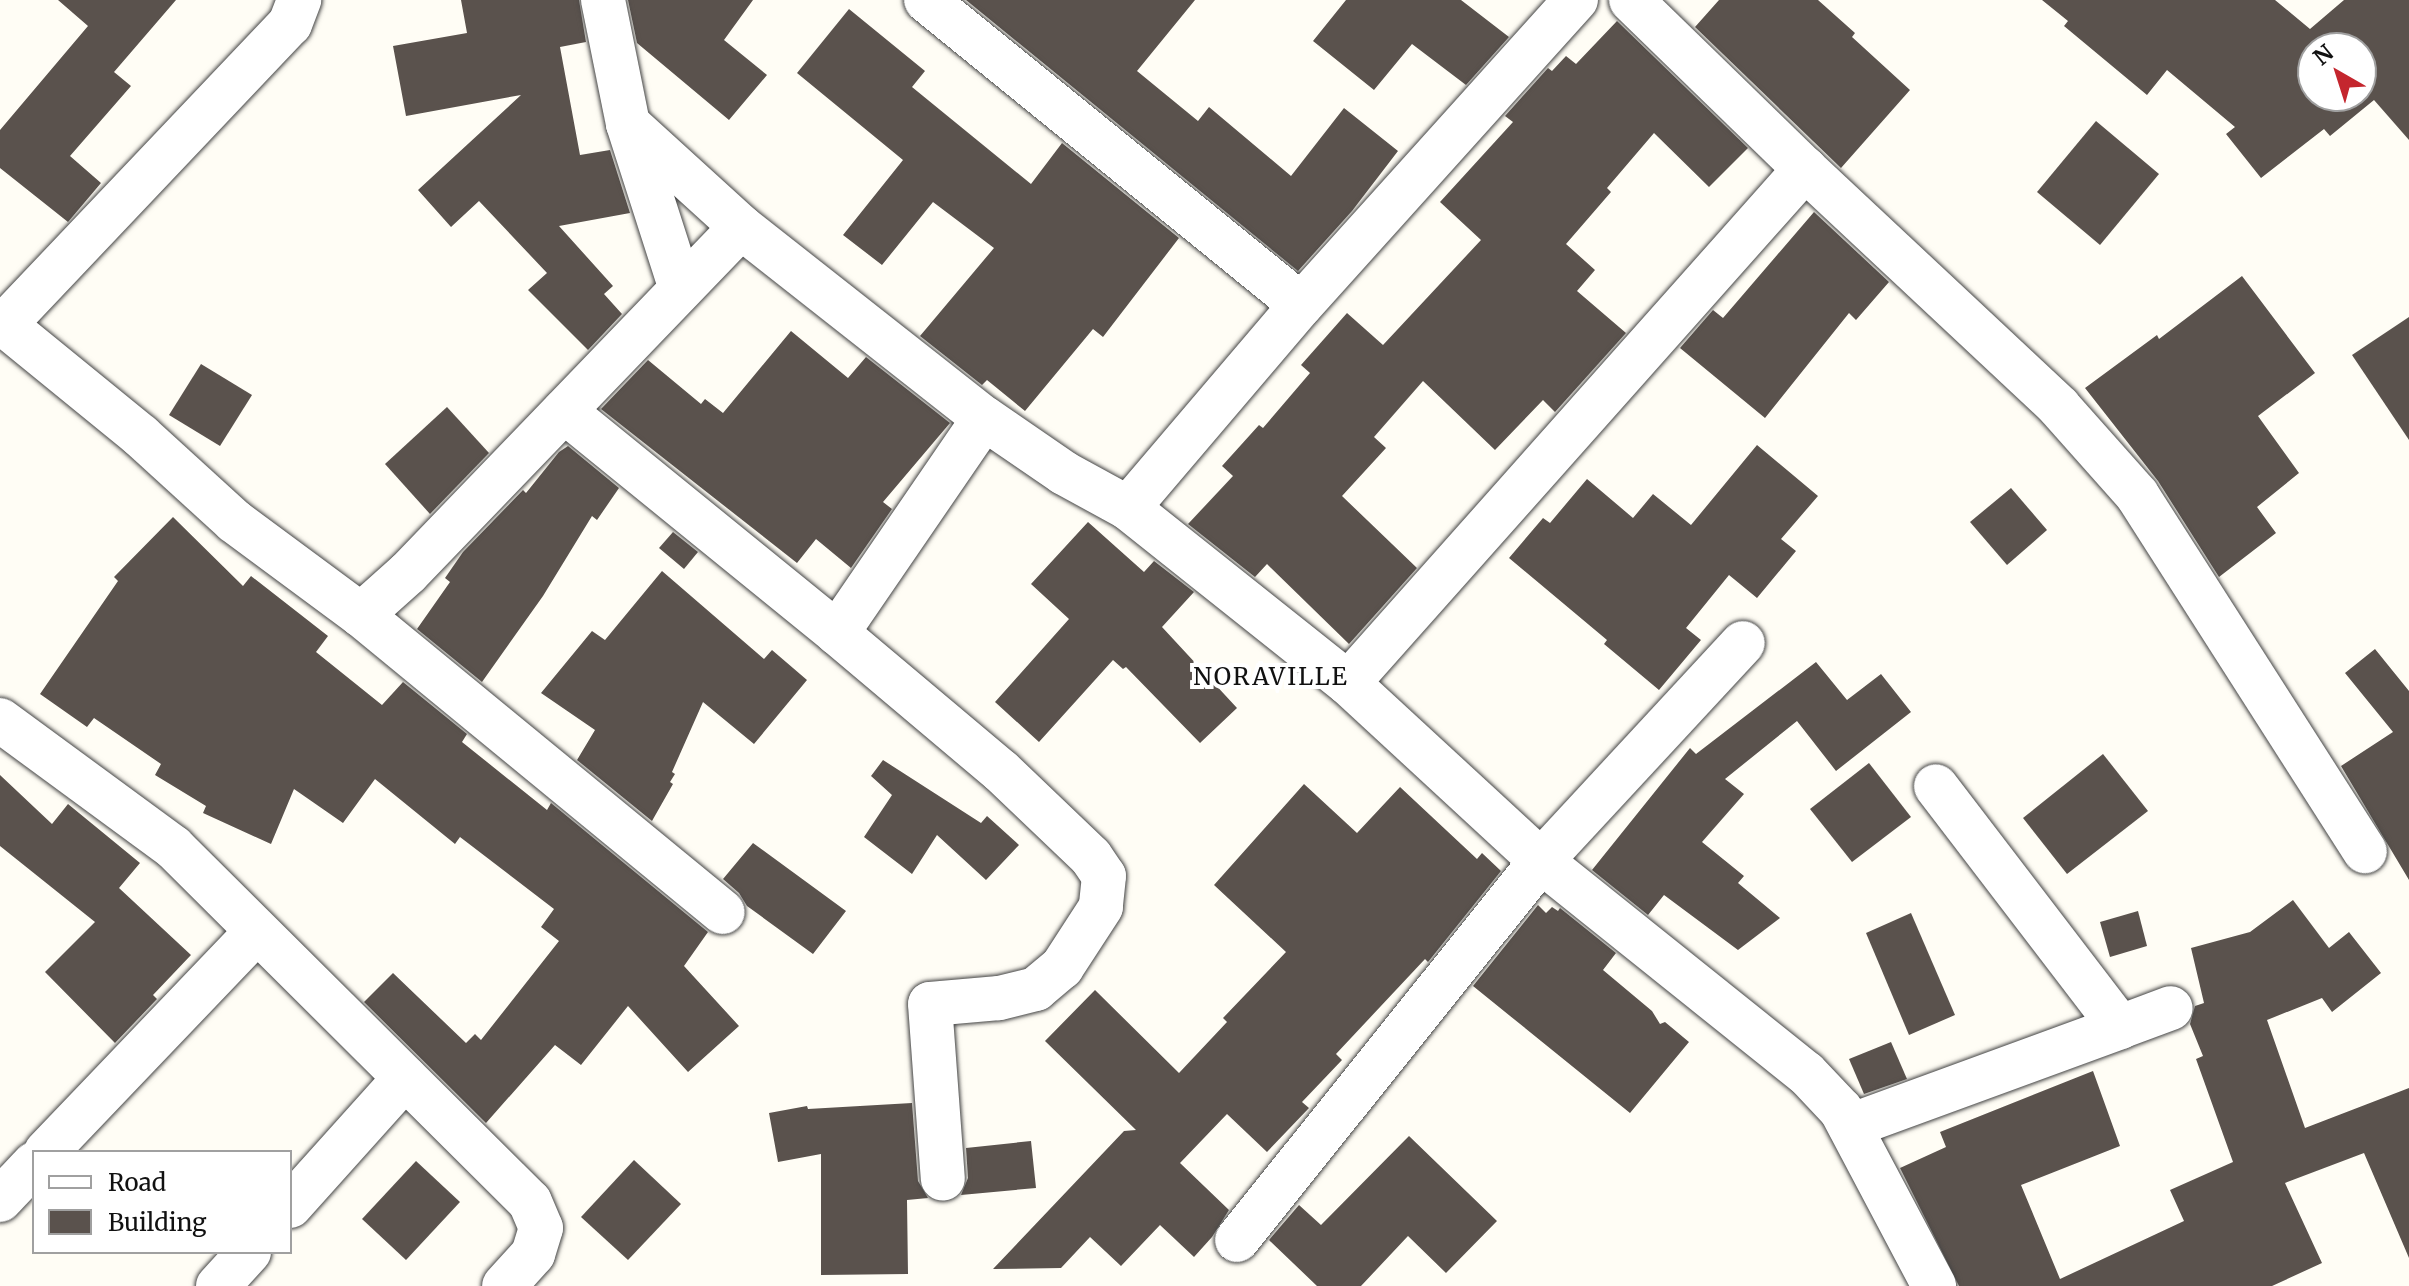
<!DOCTYPE html>
<html>
<head>
<meta charset="utf-8">
<style>
  body { margin:0 }
  #map { position:relative; width:2409px; height:1286px; overflow:hidden; background:#fffdf5; font-family:Merriweather,serif }
  div>[style] { position:absolute }
  [style*='--x'] { left:calc(var(--x)*1px); top:calc(var(--y)*1px); width:calc(var(--w)*1px); rotate:calc(var(--a)*1deg) }
  .building>* { inset:0; background:#5a524d }
  .roads { filter:drop-shadow(0 0 2px #444) drop-shadow(0 0 2px #444) }
  .minor>* { height:44px; margin:-22px; padding:0 22px; transform-origin:22px; border-radius:22px; background:#fff }
  span { translate:-50% -50%; white-space:nowrap; text-align:center; line-height:1.15; -webkit-text-stroke:8px #fff; paint-order:stroke }
  .neighbourhood-label { font-size:24px; color:#111; letter-spacing:2px }
  .legend { position:absolute; left:32px; top:1150px; width:260px; height:104px; box-sizing:border-box; background:#fff; border:2px solid #a0a0a0; margin:0; padding:10px 14px; list-style:none; font-size:24px; color:#111 }
  .legend li { display:flex; align-items:center; gap:16px; height:40px }
  .legend b { width:40px; border:2px solid #a0a0a0 }
  .north { position:absolute; left:2297px; top:32px; width:80px; height:80px; box-sizing:border-box; background:#fff; border:2px solid #a0a0a0; border-radius:50%; rotate:321deg; font-size:22px; font-weight:700; line-height:32px; text-align:center; color:#111 }
  .north::after { content:''; display:block; margin:auto; width:28px; height:36px; background:#c4262e; clip-path:polygon(50% 0,100% 100%,50% 72%,0 100%) }
</style>
</head>
<body>
<div id="map">
  <div class="building">
    <i style="clip-path:polygon(58px 0,176px 0,114px 72px,131px 86px,70px 156px,101px 183px,68px 222px,0 168px,0 130px,88px 26px)"></i>
    <i style="clip-path:polygon(461px 0,579px 0,586px 42px,560px 47px,580px 155px,610px 150px,630px 213px,559px 226px,613px 286px,604px 294px,622px 314px,588px 350px,528px 290px,547px 273px,479px 201px,451px 227px,418px 190px,521px 95px,406px 116px,393px 46px,467px 33px)"></i>
    <i style="clip-path:polygon(628px 0,753px 0,724px 40px,767px 75px,729px 120px,637px 43px)"></i>
    <i style="clip-path:polygon(966px 0,1195px 0,1137px 71px,1198px 121px,1209px 107px,1291px 176px,1344px 108px,1398px 151px,1352px 211px,1298px 271px)"></i>
    <i style="clip-path:polygon(1346px 0,1461px 0,1509px 37px,1466px 85px,1412px 44px,1374px 90px,1313px 41px)"></i>
    <i style="clip-path:polygon(1719px 0,1818px 0,1855px 33px,1852px 37px,1910px 90px,1841px 168px,1695px 27px)"></i>
    <i style="clip-path:polygon(evenodd,2042px 0,2275px 0,2310px 29px,2344px 0,2409px 0,2409px 140px,2374px 100px,2330px 136px,2324px 129px,2261px 178px,2226px 134px,2235px 127px,2167px 70px,2147px 95px,2064px 26px,2068px 21px,2042px 0,2313px 48px,2361px 48px,2361px 96px,2313px 96px,2313px 48px)"></i>
    <i style="clip-path:polygon(849px 9px,925px 71px,912px 87px,1031px 184px,1062px 143px,1179px 238px,1103px 337px,1093px 329px,1025px 411px,987px 380px,982px 385px,920px 336px,994px 248px,933px 202px,882px 265px,843px 235px,903px 160px,797px 73px)"></i>
    <i style="clip-path:polygon(1617px 21px,1748px 148px,1709px 187px,1654px 133px,1607px 188px,1611px 192px,1566px 244px,1595px 270px,1577px 291px,1626px 333px,1555px 412px,1543px 400px,1495px 450px,1423px 381px,1374px 437px,1386px 448px,1342px 496px,1417px 568px,1349px 644px,1267px 564px,1255px 577px,1188px 524px,1233px 476px,1222px 466px,1259px 425px,1263px 428px,1310px 373px,1301px 365px,1347px 313px,1383px 345px,1481px 240px,1440px 202px,1513px 122px,1505px 116px,1548px 68px,1552px 71px,1566px 56px,1576px 64px)"></i>
    <i style="clip-path:polygon(2096px 121px,2159px 174px,2100px 245px,2037px 192px)"></i>
    <i style="clip-path:polygon(1814px 212px,1889px 282px,1856px 320px,1849px 313px,1765px 418px,1680px 348px,1713px 310px,1723px 318px)"></i>
    <i style="clip-path:polygon(2242px 276px,2315px 373px,2258px 416px,2299px 473px,2257px 507px,2276px 533px,2219px 577px,2158px 481px,2085px 388px,2157px 335px,2159px 339px)"></i>
    <i style="clip-path:polygon(2409px 317px,2409px 440px,2352px 355px)"></i>
    <i style="clip-path:polygon(791px 331px,848px 378px,866px 357px,950px 423px,883px 502px,892px 509px,851px 568px,816px 539px,797px 563px,601px 409px,648px 360px,701px 404px,705px 399px,723px 413px)"></i>
    <i style="clip-path:polygon(201px 364px,252px 395px,220px 446px,169px 415px)"></i>
    <i style="clip-path:polygon(447px 407px,489px 453px,430px 514px,385px 464px)"></i>
    <i style="clip-path:polygon(1757px 445px,1818px 496px,1781px 539px,1796px 551px,1757px 598px,1729px 575px,1686px 628px,1701px 640px,1659px 690px,1604px 644px,1607px 640px,1509px 558px,1543px 518px,1550px 523px,1587px 479px,1633px 518px,1653px 494px,1691px 525px)"></i>
    <i style="clip-path:polygon(568px 446px,619px 488px,597px 520px,592px 516px,543px 596px,482px 682px,417px 629px,450px 582px,445px 578px,463px 552px,523px 490px,526px 493px,559px 452px)"></i>
    <i style="clip-path:polygon(2011px 488px,2047px 530px,2007px 565px,1970px 522px)"></i>
    <i style="clip-path:polygon(173px 517px,243px 586px,251px 576px,328px 636px,316px 652px,382px 705px,403px 682px,467px 734px,462px 742px,547px 810px,551px 803px,708px 932px,684px 966px,739px 1026px,688px 1072px,628px 1006px,581px 1065px,555px 1045px,486px 1123px,364px 1002px,393px 973px,466px 1043px,475px 1034px,481px 1040px,559px 941px,541px 927px,554px 909px,460px 837px,455px 844px,375px 779px,343px 823px,294px 789px,271px 844px,203px 813px,206px 806px,155px 775px,161px 764px,94px 718px,87px 727px,40px 694px,118px 581px,114px 577px)"></i>
    <i style="clip-path:polygon(1088px 522px,1144px 572px,1154px 561px,1194px 592px,1162px 627px,1237px 708px,1200px 743px,1126px 667px,1123px 669px,1113px 660px,1039px 742px,995px 702px,1069px 619px,1031px 584px)"></i>
    <i style="clip-path:polygon(673px 532px,698px 552px,684px 569px,659px 548px)"></i>
    <i style="clip-path:polygon(662px 571px,764px 659px,772px 650px,807px 680px,754px 744px,703px 702px,672px 772px,675px 774px,670px 782px,673px 784px,652px 821px,577px 760px,595px 730px,541px 693px,592px 631px,605px 640px)"></i>
    <i style="clip-path:polygon(2375px 649px,2409px 691px,2409px 880px,2341px 766px,2393px 732px,2345px 673px)"></i>
    <i style="clip-path:polygon(1816px 662px,1847px 700px,1881px 674px,1911px 712px,1836px 771px,1797px 721px,1725px 779px,1744px 794px,1702px 842px,1744px 876px,1738px 883px,1780px 918px,1738px 950px,1664px 895px,1648px 915px,1592px 870px,1690px 748px,1696px 754px)"></i>
    <i style="clip-path:polygon(2103px 754px,2148px 811px,2067px 874px,2023px 818px)"></i>
    <i style="clip-path:polygon(883px 760px,981px 823px,987px 816px,1019px 845px,986px 880px,937px 835px,912px 874px,864px 837px,892px 795px,871px 776px)"></i>
    <i style="clip-path:polygon(1869px 763px,1911px 817px,1852px 862px,1810px 809px)"></i>
    <i style="clip-path:polygon(0 775px,52px 824px,68px 804px,140px 863px,119px 888px,191px 955px,153px 995px,157px 999px,115px 1043px,45px 972px,95px 922px,0 846px)"></i>
    <i style="clip-path:polygon(1304px 784px,1357px 833px,1400px 787px,1477px 859px,1482px 853px,1501px 871px,1428px 962px,1425px 959px,1336px 1054px,1342px 1060px,1302px 1102px,1309px 1108px,1267px 1152px,1227px 1114px,1180px 1163px,1229px 1210px,1212px 1237px,1194px 1257px,1160px 1225px,1121px 1266px,1090px 1237px,1061px 1268px,993px 1269px,1124px 1131px,1136px 1130px,1045px 1041px,1095px 990px,1179px 1073px,1227px 1022px,1223px 1018px,1286px 952px,1214px 885px)"></i>
    <i style="clip-path:polygon(753px 843px,846px 911px,813px 954px,747px 906px,739px 893px,723px 879px)"></i>
    <i style="clip-path:polygon(2293px 900px,2329px 948px,2349px 932px,2381px 973px,2332px 1012px,2322px 998px,2267px 1020px,2305px 1128px,2409px 1088px,2409px 1258px,2364px 1153px,2285px 1183px,2322px 1263px,2272px 1286px,1959px 1286px,1900px 1168px,1946px 1147px,1940px 1132px,2093px 1071px,2120px 1146px,2021px 1185px,2060px 1279px,2184px 1221px,2170px 1190px,2233px 1162px,2196px 1059px,2203px 1056px,2190px 1024px,2195px 1006px,2204px 1003px,2191px 948px,2250px 932px)"></i>
    <i style="clip-path:polygon(1538px 905px,1546px 913px,1552px 907px,1558px 911px,1560px 908px,1616px 953px,1603px 970px,1652px 1011px,1660px 1024px,1665px 1022px,1689px 1042px,1630px 1113px,1473px 986px)"></i>
    <i style="clip-path:polygon(2138px 911px,2147px 946px,2110px 957px,2100px 922px)"></i>
    <i style="clip-path:polygon(1911px 913px,1955px 1015px,1909px 1035px,1866px 933px)"></i>
    <i style="clip-path:polygon(1891px 1042px,1907px 1079px,1864px 1094px,1849px 1059px)"></i>
    <i style="clip-path:polygon(912px 1103px,918px 1181px,928px 1198px,907px 1200px,908px 1274px,821px 1275px,821px 1154px,778px 1162px,769px 1113px,807px 1106px,808px 1109px)"></i>
    <i style="clip-path:polygon(1409px 1136px,1497px 1221px,1446px 1273px,1408px 1236px,1361px 1286px,1317px 1286px,1269px 1240px,1299px 1205px,1321px 1225px)"></i>
    <i style="clip-path:polygon(1031px 1141px,1036px 1188px,961px 1195px,968px 1178px,966px 1148px)"></i>
    <i style="clip-path:polygon(634px 1160px,681px 1204px,628px 1260px,581px 1217px)"></i>
    <i style="clip-path:polygon(416px 1161px,460px 1202px,406px 1260px,362px 1219px)"></i>
  </div>
  <div class="roads">
    <div class="minor">
      <i style="--x:603;--y:0;--w:126;--a:78.6"></i>
      <i style="--x:628;--y:124;--w:173;--a:72.2"></i>
      <i style="--x:926;--y:0;--w:483;--a:39.1"></i>
      <i style="--x:1631;--y:0;--w:243;--a:44.2"></i>
      <i style="--x:1805;--y:169;--w:348;--a:43.1"></i>
      <i style="--x:2059;--y:407;--w:118;--a:48.4"></i>
      <i style="--x:2137;--y:495;--w:423;--a:57.4"></i>
      <i style="--x:628;--y:124;--w:153;--a:42.3"></i>
      <i style="--x:741;--y:227;--w:309;--a:38.2"></i>
      <i style="--x:984;--y:418;--w:97;--a:34.5"></i>
      <i style="--x:1064;--y:473;--w:73;--a:28.7"></i>
      <i style="--x:1128;--y:508;--w:281;--a:38.5"></i>
      <i style="--x:1348;--y:683;--w:263;--a:42.7"></i>
      <i style="--x:1541;--y:861;--w:339;--a:38.7"></i>
      <i style="--x:1806;--y:1073;--w:51;--a:46.6"></i>
      <i style="--x:1841;--y:1110;--w:199;--a:62.1"></i>
      <i style="--x:0;--y:321;--w:182;--a:39.2"></i>
      <i style="--x:141;--y:436;--w:126;--a:42.4"></i>
      <i style="--x:234;--y:521;--w:158;--a:36.5"></i>
      <i style="--x:361;--y:615;--w:63;--a:-41.8"></i>
      <i style="--x:408;--y:573;--w:480;--a:-46.1"></i>
      <i style="--x:5;--y:324;--w:414;--a:-46.5"></i>
      <i style="--x:290;--y:24;--w:26;--a:-69"></i>
      <i style="--x:564;--y:411;--w:352;--a:39.1"></i>
      <i style="--x:837;--y:633;--w:260;--a:-55.6"></i>
      <i style="--x:1128;--y:508;--w:267;--a:-49.6"></i>
      <i style="--x:1301;--y:305;--w:411;--a:-48"></i>
      <i style="--x:361;--y:615;--w:468;--a:39.4"></i>
      <i style="--x:837;--y:633;--w:214;--a:40.1"></i>
      <i style="--x:1001;--y:771;--w:124;--a:43.7"></i>
      <i style="--x:1091;--y:857;--w:23;--a:56"></i>
      <i style="--x:1104;--y:876;--w:31;--a:96"></i>
      <i style="--x:1101;--y:907;--w:72;--a:123"></i>
      <i style="--x:1062;--y:967;--w:34;--a:140"></i>
      <i style="--x:1036;--y:989;--w:38;--a:166"></i>
      <i style="--x:999;--y:998;--w:69;--a:175"></i>
      <i style="--x:930;--y:1004;--w:175;--a:85.8"></i>
      <i style="--x:1348;--y:683;--w:688;--a:-48.36"></i>
      <i style="--x:0;--y:720;--w:215;--a:36.3"></i>
      <i style="--x:173;--y:847;--w:503;--a:44.84"></i>
      <i style="--x:530;--y:1202;--w:28;--a:67"></i>
      <i style="--x:541;--y:1228;--w:27;--a:107"></i>
      <i style="--x:533;--y:1254;--w:43;--a:132.2"></i>
      <i style="--x:2120;--y:1027;--w:54;--a:-20.4"></i>
      <i style="--x:1850;--y:1126;--w:288;--a:-20.1"></i>
      <i style="--x:2120;--y:1027;--w:303;--a:-127.4"></i>
      <i style="--x:46;--y:1152;--w:304;--a:-46.3"></i>
      <i style="--x:0;--y:1200;--w:50;--a:-46.6"></i>
      <i style="--x:290;--y:1206;--w:172;--a:-48.1"></i>
      <i style="--x:1237;--y:1240;--w:486;--a:-51.3"></i>
      <i style="--x:1541;--y:861;--w:297;--a:-47.2"></i>
      <i style="--x:218;--y:1286;--w:46;--a:-47.6"></i>
    </div>
  </div>
  <div class="neighbourhood-label">
    <span style="left:1271px;top:677px">NORAVILLE</span>
  </div>
  <ul class="legend">
  <li><b style="height:10px;background:#fff"></b>Road</li>
  <li><b style="height:22px;background:#5a524d"></b>Building</li>
  </ul>
  <div class="north">N</div>
</div>
</body>
</html>
